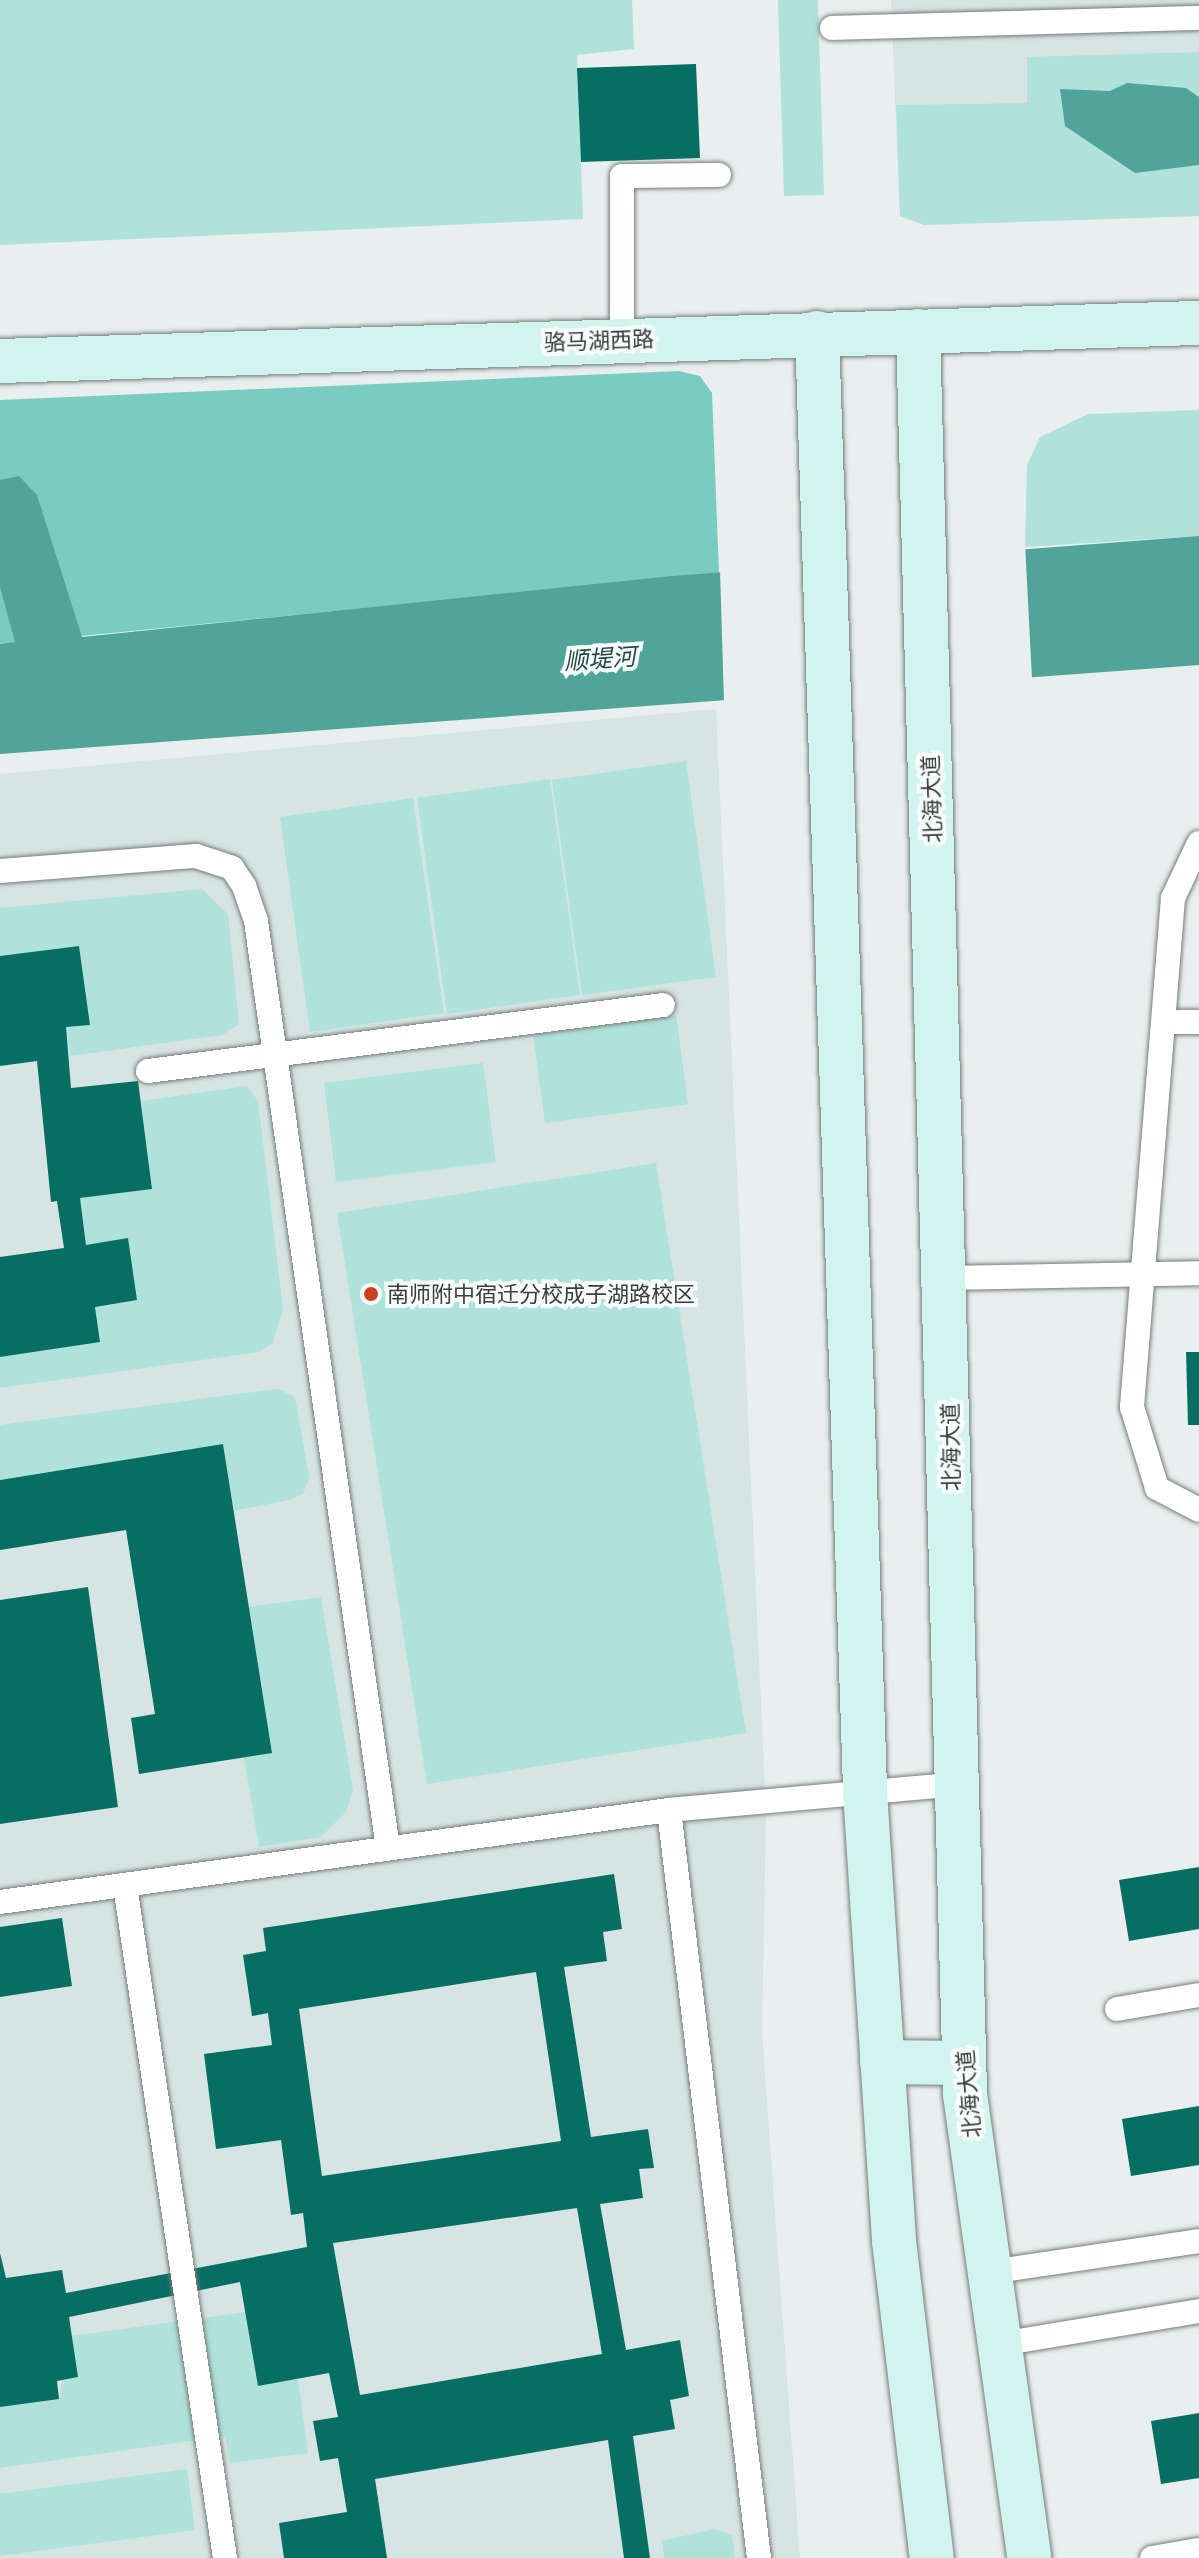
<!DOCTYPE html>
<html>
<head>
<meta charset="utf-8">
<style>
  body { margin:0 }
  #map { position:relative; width:1199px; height:2558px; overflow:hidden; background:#e9efee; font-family:"Open Sans","Noto Sans SC",sans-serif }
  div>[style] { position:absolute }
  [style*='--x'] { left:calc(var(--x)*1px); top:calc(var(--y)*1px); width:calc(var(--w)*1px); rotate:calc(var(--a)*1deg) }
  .built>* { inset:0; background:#d6e5e3 }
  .green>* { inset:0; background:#afe2da }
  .forest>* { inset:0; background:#79ccc1 }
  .water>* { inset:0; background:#50a499 }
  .pier>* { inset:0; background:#e9efee }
  .building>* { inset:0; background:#076e64 }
  .roads { filter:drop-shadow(0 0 2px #777c7b) drop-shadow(0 0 2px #777c7b) }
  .lane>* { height:24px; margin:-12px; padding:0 12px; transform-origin:12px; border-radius:12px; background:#fff }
  .secondary>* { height:44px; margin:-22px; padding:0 22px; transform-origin:22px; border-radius:22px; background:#d2f4ef }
  .dots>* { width:22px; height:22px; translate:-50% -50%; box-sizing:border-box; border:4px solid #f6fcfb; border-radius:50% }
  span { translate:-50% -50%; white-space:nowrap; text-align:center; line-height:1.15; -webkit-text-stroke:8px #f6fcfb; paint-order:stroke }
  .street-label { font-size:22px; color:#3b3d3c }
  .poi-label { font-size:22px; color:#3b3d3c }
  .left { translate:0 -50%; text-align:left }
  .water-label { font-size:24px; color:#234a45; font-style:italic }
</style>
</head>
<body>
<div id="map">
  <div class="built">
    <i style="clip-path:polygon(891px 0,1199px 0,1199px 216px,924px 225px,900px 216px)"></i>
    <i style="clip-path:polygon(716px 709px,766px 1815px,762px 2033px,800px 2558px,0 2558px,0 774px)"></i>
  </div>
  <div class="green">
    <i style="clip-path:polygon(0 0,632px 0,634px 49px,577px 55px,583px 219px,0 245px)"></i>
    <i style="clip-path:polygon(778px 0,818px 0,824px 195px,784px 196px)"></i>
    <i style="clip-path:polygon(1199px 52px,1199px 216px,924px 225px,900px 216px,896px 105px,1027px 103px,1027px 57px)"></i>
    <i style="clip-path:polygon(1199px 410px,1199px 536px,1025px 547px,1027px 465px,1040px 437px,1088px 414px)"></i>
    <i style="clip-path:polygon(686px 761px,716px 977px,582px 995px,552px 780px)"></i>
    <i style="clip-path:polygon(550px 779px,580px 995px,447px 1014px,417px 798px)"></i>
    <i style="clip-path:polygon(413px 798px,444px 1013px,310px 1032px,280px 817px)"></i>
    <i style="clip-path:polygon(202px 889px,228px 914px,239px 1024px,222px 1035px,70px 1056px,66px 1027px,89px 1025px,79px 946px,0 956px,0 908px)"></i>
    <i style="clip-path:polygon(676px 1015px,688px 1104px,545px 1123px,533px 1035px)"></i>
    <i style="clip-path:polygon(483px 1063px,496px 1162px,336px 1182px,324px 1083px)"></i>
    <i style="clip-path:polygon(247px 1086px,258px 1101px,283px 1308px,273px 1343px,259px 1352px,0 1388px,0 1357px,100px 1341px,95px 1307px,128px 1239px,86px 1245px,80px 1198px,152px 1189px,141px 1101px)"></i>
    <i style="clip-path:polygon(656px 1163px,746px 1733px,427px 1784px,337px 1213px)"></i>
    <i style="clip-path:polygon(278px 1389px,295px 1397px,309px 1477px,303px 1494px,289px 1500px,234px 1511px,223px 1444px,0 1480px,0 1425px)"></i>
    <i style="clip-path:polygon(321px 1597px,353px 1791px,346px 1812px,321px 1837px,259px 1847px,244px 1757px,272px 1752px,249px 1607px)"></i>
    <i style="clip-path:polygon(246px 2312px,258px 2385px,298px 2379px,308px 2453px,230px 2463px,225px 2436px,0 2468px,0 2407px,59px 2399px,71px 2336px)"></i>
    <i style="clip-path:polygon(187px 2469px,195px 2530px,0 2556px,0 2494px)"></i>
    <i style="clip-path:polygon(714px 2529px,732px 2535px,735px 2558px,664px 2558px,662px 2541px)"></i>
  </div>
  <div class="forest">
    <i style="clip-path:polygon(679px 371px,700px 376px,712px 393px,719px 573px,0 644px,0 400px)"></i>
  </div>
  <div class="water">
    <i style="clip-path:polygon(1127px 83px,1186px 88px,1199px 97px,1199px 165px,1135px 173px,1065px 126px,1060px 89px,1110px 91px)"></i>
    <i style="clip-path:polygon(19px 476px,37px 495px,82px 637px,672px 576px,1199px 536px,1199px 665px,0 754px,0 644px,15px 642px,0 587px,0 480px)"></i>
  </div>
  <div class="pier">
    <i style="clip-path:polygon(1025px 543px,1032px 679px,724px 703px,720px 569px)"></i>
  </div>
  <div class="building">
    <i style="clip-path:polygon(696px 64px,700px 158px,581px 162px,577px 68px)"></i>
    <i style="clip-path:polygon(79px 946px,90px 1025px,66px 1027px,71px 1088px,138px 1081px,152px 1189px,80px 1198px,86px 1245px,128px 1238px,137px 1300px,95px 1307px,100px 1342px,0 1357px,0 1257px,64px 1248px,57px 1201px,51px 1202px,37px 1061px,0 1066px,0 956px)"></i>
    <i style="clip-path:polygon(1186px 1352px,1199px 1352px,1199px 1425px,1188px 1425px)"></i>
    <i style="clip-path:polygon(223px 1444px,272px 1753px,139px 1774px,131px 1718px,155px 1714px,126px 1530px,0 1550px,0 1480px)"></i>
    <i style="clip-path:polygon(88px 1587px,118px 1807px,0 1824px,0 1600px)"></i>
    <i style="clip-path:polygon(1199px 1867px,1199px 1929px,1129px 1941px,1119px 1880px)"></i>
    <i style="clip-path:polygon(evenodd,614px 1874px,622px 1929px,603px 1932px,607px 1961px,564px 1967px,591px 2137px,648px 2129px,654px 2168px,639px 2169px,643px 2198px,600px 2204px,626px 2350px,680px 2340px,689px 2396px,670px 2400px,675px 2429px,633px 2436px,650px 2558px,624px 2558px,608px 2440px,375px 2479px,387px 2558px,284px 2558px,279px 2523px,347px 2512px,338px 2458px,320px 2461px,313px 2421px,338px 2417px,329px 2373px,258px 2386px,240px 2282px,69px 2317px,78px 2377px,57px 2381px,59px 2399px,0 2407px,0 2253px,6px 2278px,62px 2270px,66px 2293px,307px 2247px,303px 2213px,291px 2215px,281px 2140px,216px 2149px,204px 2054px,272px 2045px,268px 2013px,252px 2016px,243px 1955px,266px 1951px,263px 1928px,614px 1874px,536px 1972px,561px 2141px,322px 2176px,299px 2009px,536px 1972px,614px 1874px,577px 2208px,602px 2354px,360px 2395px,333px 2243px,577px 2208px)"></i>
    <i style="clip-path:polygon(62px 1918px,72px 1986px,0 1997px,0 1927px)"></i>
    <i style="clip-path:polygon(1199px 2106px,1199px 2165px,1131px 2176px,1122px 2119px)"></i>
    <i style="clip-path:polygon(1199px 2413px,1199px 2478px,1161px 2484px,1151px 2421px)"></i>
  </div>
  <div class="roads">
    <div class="lane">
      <i style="--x:832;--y:28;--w:367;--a:-1.6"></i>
      <i style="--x:622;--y:339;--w:163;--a:-90"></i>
      <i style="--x:622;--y:176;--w:97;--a:-0.6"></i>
      <i style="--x:1199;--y:843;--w:61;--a:115.3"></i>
      <i style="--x:1173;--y:898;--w:511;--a:94.61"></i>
      <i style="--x:1132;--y:1407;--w:85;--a:72.8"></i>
      <i style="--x:1157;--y:1488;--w:47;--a:27.6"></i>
      <i style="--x:0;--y:871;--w:197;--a:-4.4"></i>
      <i style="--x:196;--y:856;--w:38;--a:18"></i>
      <i style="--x:232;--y:868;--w:22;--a:56"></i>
      <i style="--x:244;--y:886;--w:37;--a:71"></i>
      <i style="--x:256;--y:921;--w:937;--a:81.9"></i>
      <i style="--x:1164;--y:1022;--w:35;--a:0"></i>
      <i style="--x:148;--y:1071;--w:519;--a:-7.3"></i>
      <i style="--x:946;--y:1278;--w:253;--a:-1.1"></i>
      <i style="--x:669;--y:1810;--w:753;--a:83.14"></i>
      <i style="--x:125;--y:1885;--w:680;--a:81.55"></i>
      <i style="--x:0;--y:1902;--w:675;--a:-7.83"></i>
      <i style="--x:669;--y:1810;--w:290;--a:-5.1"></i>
      <i style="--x:1117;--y:2009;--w:83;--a:-9.7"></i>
      <i style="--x:990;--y:2272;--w:211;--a:-8.4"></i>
      <i style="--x:1000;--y:2344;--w:202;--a:-9.4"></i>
      <i style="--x:1152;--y:2558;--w:48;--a:-9.7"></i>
    </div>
    <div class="secondary">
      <i style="--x:918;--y:331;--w:1764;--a:88.47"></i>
      <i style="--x:965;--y:2094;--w:468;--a:82.1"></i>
      <i style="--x:817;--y:333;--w:1459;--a:88.11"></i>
      <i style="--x:865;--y:1791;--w:451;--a:86.3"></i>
      <i style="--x:894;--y:2241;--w:319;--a:83.2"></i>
      <i style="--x:0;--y:361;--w:1200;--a:-1.82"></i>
      <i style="--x:882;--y:2062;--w:82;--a:0.7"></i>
    </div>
  </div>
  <div class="dots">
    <i style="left:371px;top:1294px;background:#cb4120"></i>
  </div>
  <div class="street-label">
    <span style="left:599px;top:340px;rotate:-2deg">骆马湖西路</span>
    <span style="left:931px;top:799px;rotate:-92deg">北海大道</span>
    <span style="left:950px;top:1447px;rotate:-91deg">北海大道</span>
    <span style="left:968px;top:2094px;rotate:-95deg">北海大道</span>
  </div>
  <div class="poi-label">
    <span class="left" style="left:387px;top:1294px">南师附中宿迁分校成子湖路校区</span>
  </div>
  <div class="water-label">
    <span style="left:600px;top:658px;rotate:-4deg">顺堤河</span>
  </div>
</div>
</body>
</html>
